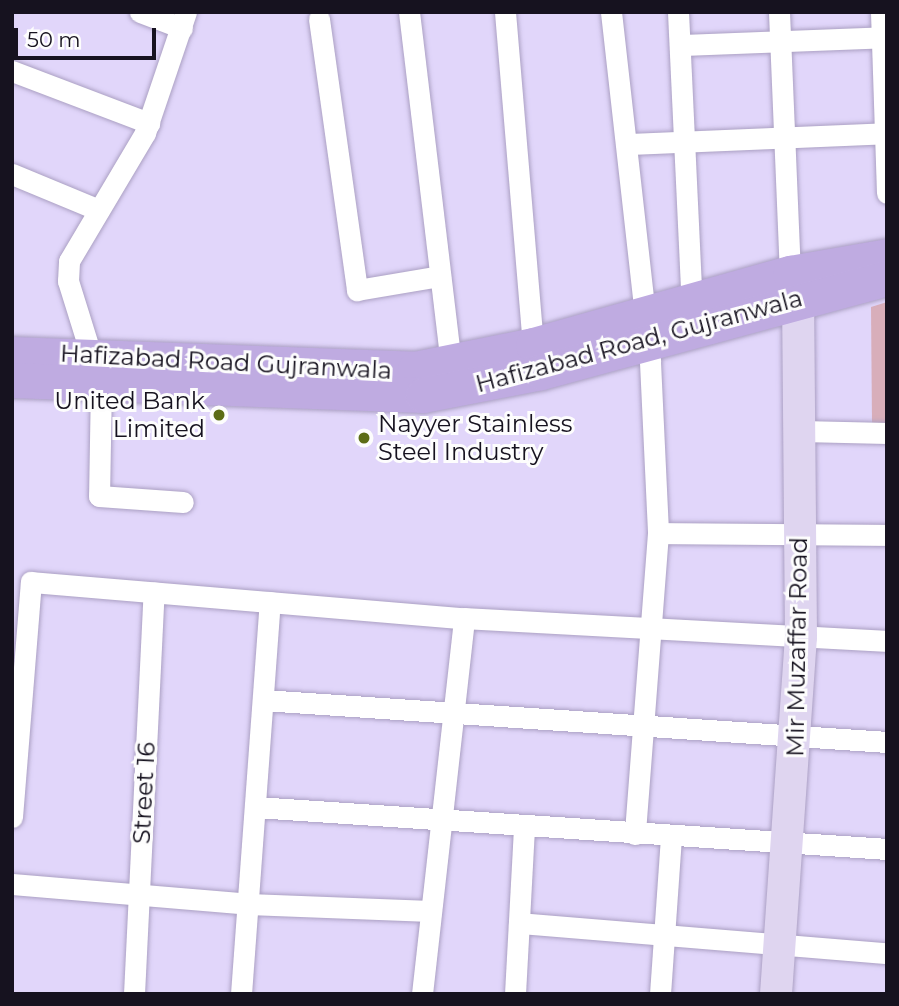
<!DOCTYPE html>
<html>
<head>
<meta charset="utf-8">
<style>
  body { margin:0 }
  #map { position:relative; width:899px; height:1006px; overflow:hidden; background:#e1d6fa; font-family:Montserrat,sans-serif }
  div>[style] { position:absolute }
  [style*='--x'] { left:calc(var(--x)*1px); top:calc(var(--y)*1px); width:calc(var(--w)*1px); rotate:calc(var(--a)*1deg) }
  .building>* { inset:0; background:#d8aeba }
  .roads { filter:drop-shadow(0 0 2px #aba0c3) drop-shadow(0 0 2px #aba0c3) }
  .street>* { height:21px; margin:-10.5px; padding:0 10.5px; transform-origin:10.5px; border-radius:10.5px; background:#fff }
  .secondary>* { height:32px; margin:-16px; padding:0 16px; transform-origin:16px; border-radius:16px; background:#dfd5f0 }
  .primary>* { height:35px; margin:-17.5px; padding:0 17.5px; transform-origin:17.5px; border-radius:17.5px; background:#bfabe1 }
  .dots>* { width:19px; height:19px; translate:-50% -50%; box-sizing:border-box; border:4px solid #fdfdfd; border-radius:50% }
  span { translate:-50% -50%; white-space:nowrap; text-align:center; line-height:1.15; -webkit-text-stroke:6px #fdfdfd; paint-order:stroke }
  .street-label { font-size:24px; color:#16121f }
  .poi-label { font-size:24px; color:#16121f }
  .right { translate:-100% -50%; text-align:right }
  .left { translate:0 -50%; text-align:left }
  .frame { position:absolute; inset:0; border:14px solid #16121f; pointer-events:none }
  .scale { position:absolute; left:14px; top:28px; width:142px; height:32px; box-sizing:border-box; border:4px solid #16121f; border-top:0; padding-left:9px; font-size:21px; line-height:24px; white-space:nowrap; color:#16121f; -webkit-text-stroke:5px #fdfdfd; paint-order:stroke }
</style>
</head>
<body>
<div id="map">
  <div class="building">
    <i style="clip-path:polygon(887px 302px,887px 424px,872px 423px,871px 307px)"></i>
  </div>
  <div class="roads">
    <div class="street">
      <i style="--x:140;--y:12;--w:45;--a:20.9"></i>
      <i style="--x:409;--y:12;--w:353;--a:83.2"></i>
      <i style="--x:505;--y:12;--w:334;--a:85.2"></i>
      <i style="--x:611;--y:12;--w:352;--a:83.6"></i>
      <i style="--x:650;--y:362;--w:171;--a:87.3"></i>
      <i style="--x:658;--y:533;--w:302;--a:94.4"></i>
      <i style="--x:678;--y:12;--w:292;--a:87.3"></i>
      <i style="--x:779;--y:12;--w:261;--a:87.6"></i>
      <i style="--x:881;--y:12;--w:181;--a:88.1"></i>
      <i style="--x:319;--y:19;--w:274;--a:82"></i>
      <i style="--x:357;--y:290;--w:84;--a:-9.6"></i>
      <i style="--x:680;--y:45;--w:207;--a:-2.2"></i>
      <i style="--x:12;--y:71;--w:147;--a:20.8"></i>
      <i style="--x:628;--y:144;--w:259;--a:-2.4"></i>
      <i style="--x:12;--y:174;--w:94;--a:22.5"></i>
      <i style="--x:92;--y:358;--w:81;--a:-107.3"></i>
      <i style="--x:68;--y:281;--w:20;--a:-87"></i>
      <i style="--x:69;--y:261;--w:149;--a:-59.3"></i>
      <i style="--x:145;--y:133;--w:128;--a:-71.3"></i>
      <i style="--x:101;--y:384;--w:112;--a:91"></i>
      <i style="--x:99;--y:496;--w:84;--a:4.1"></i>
      <i style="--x:801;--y:431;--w:86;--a:1.3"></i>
      <i style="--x:658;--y:533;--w:229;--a:0.5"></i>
      <i style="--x:263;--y:700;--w:625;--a:3.85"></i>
      <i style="--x:255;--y:807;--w:633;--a:3.8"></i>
      <i style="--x:12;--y:817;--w:236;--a:-85.4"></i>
      <i style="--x:31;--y:582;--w:434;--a:4.8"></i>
      <i style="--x:464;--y:618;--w:424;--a:3.1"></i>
      <i style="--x:12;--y:884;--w:237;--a:4.8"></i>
      <i style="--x:248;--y:904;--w:183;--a:2.2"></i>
      <i style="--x:519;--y:923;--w:369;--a:4.7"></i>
      <i style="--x:134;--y:994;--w:402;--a:-87.2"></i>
      <i style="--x:241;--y:994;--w:393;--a:-85.8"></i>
      <i style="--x:422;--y:994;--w:378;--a:-83.6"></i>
      <i style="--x:515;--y:994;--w:168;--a:-86.9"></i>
      <i style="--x:660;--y:994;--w:158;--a:-86"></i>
    </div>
    <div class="secondary">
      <i style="--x:776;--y:994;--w:358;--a:-86"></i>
      <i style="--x:801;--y:637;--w:337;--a:-90.5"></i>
    </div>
    <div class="primary">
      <i style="--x:12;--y:354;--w:403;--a:2.1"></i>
      <i style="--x:415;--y:369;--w:120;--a:-11.5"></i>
      <i style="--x:533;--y:345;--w:267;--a:-15.7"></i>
      <i style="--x:790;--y:273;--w:98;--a:-9.9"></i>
      <i style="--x:12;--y:380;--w:411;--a:2.1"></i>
      <i style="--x:423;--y:395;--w:120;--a:-11"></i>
      <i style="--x:541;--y:372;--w:359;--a:-15.2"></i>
    </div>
  </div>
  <div class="dots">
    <i style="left:219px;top:415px;background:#5c6c16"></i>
    <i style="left:364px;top:438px;background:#5c6c16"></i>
  </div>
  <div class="street-label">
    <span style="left:639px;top:341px;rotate:-15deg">Hafizabad Road, Gujranwala</span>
    <span style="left:226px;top:362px;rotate:3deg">Hafizabad Road Gujranwala</span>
    <span style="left:797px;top:647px;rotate:-89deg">Mir Muzaffar Road</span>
    <span style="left:144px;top:793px;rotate:-87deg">Street 16</span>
  </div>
  <div class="poi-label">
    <span class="right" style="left:205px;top:415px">United Bank<br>Limited</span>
    <span class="left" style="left:378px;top:438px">Nayyer Stainless<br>Steel Industry</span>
  </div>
  <div class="frame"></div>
  <div class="scale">50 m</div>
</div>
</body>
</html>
